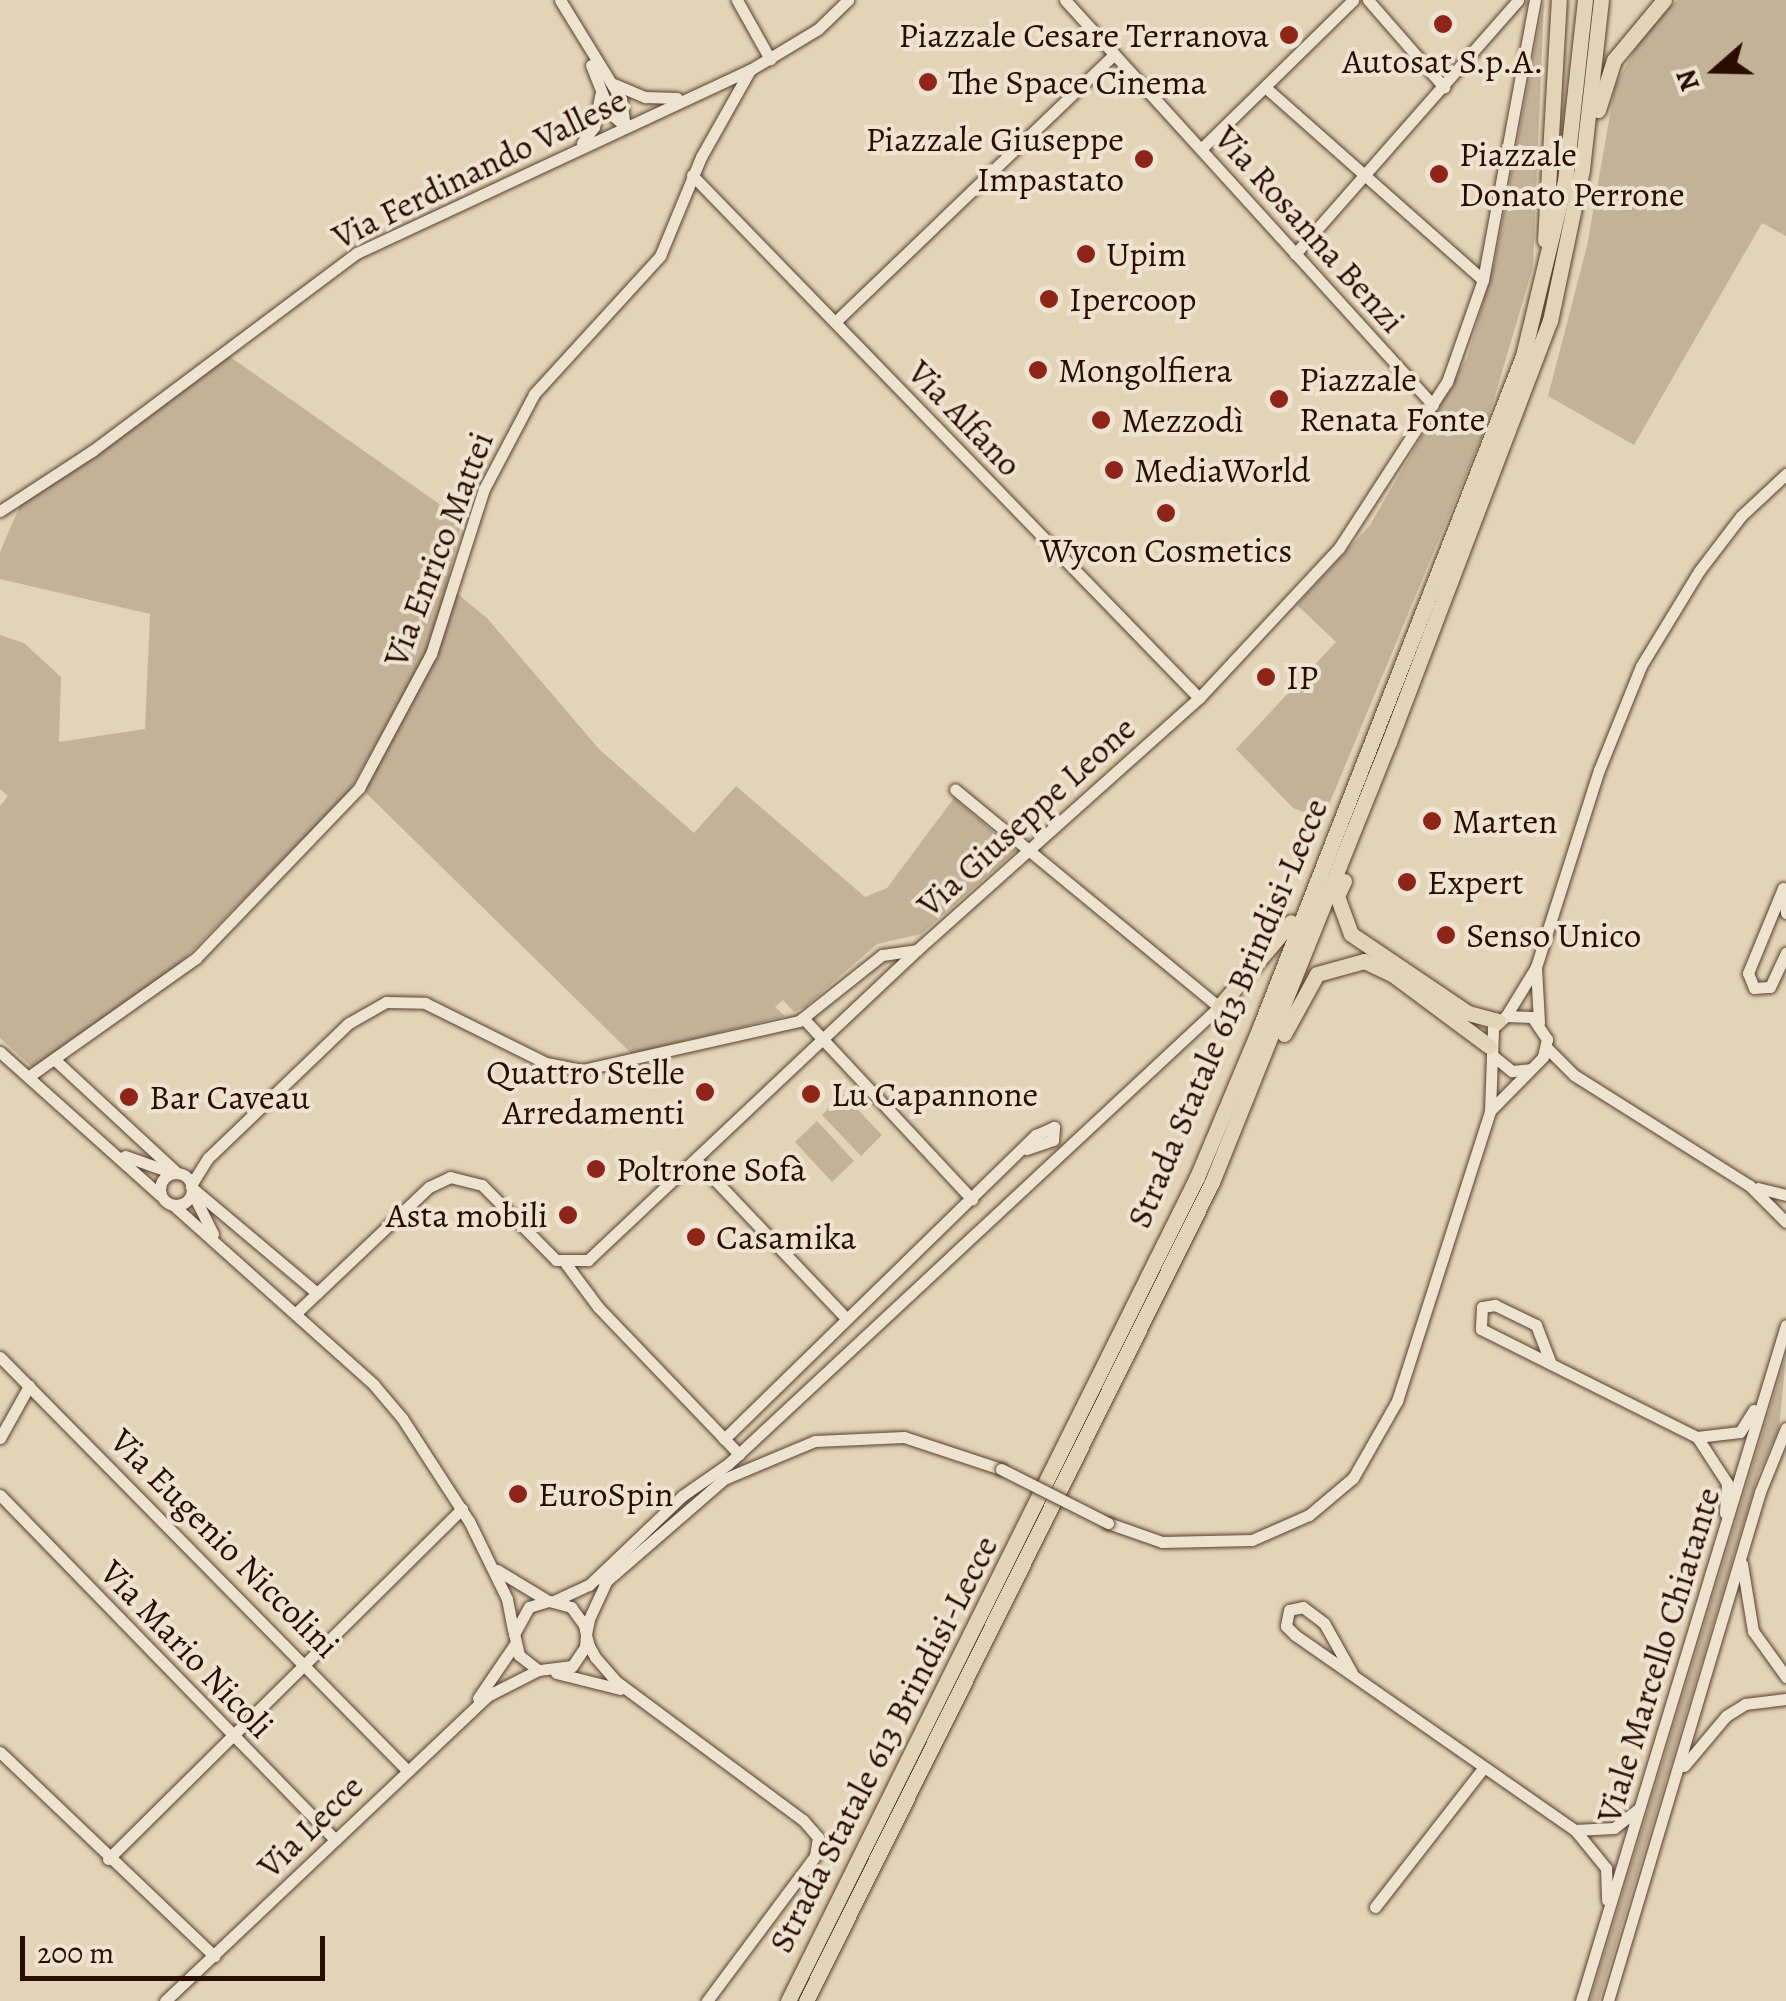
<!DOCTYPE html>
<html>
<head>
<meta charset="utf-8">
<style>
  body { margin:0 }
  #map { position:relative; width:1786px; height:2001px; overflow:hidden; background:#e4d4b7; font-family:Alegreya,serif }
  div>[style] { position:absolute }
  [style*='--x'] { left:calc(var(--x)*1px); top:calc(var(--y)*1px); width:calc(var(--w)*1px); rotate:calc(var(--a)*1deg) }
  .green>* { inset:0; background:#c4b298 }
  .roads { filter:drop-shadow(0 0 2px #583f2e) drop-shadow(0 0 2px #583f2e) }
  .minor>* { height:11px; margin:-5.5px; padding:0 5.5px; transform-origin:5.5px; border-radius:5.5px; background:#ede3d0 }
  .minor>.ring { margin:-5.5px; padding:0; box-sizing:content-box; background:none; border:11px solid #ede3d0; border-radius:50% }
  .highway>* { height:15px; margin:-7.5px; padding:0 7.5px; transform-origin:7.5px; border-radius:7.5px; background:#e4d4b7 }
  .bridges { filter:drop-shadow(0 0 2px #583f2e) drop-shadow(0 0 2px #583f2e) }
  .minor-bridge>* { height:11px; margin:-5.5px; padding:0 5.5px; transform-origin:5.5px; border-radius:5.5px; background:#ede3d0 }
  .dots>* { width:28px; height:28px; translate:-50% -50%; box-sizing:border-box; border:5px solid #ede3d0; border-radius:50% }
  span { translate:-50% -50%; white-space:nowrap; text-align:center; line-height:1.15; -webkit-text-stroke:8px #ede3d0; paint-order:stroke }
  .poi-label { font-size:35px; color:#2a0d00 }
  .right { translate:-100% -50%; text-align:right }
  .left { translate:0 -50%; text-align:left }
  .street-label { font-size:35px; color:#2a0d00 }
  .north { position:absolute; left:1666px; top:20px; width:100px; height:100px; -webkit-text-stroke:8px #ede3d0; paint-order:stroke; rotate:250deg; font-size:28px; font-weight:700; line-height:40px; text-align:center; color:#2a0d00 }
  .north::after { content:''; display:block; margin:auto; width:35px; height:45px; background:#2a0d00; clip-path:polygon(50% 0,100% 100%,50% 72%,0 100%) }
  .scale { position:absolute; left:20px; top:1936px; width:305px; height:45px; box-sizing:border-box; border:5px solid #2a0d00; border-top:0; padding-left:12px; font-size:30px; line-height:35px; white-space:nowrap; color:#2a0d00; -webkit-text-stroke:8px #ede3d0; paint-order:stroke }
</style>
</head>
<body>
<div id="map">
  <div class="green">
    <i style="clip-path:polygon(1544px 0,1533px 267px,1486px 426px,1323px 819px,1293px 808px,1236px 749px,1336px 642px,1297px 605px,1370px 525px,1467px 358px,1495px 261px)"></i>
    <i style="clip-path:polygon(1677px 0,1786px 0,1786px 236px,1762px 223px,1634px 445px,1548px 396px,1587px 246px,1615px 86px,1646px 29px)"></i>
    <i style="clip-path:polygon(229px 356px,462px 520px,441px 609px,428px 651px,347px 795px,177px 966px,33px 1068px,0 1038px,0 806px,8px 796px,0 789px,0 635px,24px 643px,61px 677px,59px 742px,145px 729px,150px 614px,0 579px,0 552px,22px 501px)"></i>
    <i style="clip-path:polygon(454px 591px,487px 618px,599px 749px,694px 833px,736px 786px,865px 897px,887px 888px,954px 798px,1016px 851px,921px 934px,877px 944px,805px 1007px,794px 1012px,783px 1000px,775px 1007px,785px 1016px,632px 1054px,364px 791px,436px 654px)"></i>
    <i style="clip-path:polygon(843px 1094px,882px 1135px,861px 1156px,822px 1115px)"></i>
    <i style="clip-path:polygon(817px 1121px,854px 1161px,832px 1182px,795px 1142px)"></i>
    <i style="clip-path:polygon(1786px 1356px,1779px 1429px,1758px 1475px,1599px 2001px,1590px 2001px)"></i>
  </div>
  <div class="roads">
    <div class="minor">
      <i style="--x:560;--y:0;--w:116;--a:58.4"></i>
      <i style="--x:621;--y:99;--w:27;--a:82"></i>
      <i style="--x:737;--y:0;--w:68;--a:60.8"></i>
      <i style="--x:1065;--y:0;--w:547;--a:47.74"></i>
      <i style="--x:1368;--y:0;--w:116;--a:48.9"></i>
      <i style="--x:591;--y:65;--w:52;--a:68.4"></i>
      <i style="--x:610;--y:113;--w:20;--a:41"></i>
      <i style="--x:614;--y:84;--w:34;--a:23"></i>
      <i style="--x:645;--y:97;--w:32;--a:2"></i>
      <i style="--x:1265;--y:87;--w:291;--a:41.5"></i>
      <i style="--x:582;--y:143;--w:20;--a:-53"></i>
      <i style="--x:594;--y:127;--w:32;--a:-79"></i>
      <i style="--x:1201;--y:149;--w:213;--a:-44.4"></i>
      <i style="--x:692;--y:175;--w:728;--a:45.89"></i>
      <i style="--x:1295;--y:254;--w:338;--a:-48.7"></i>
      <i style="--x:835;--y:322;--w:387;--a:-43.8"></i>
      <i style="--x:0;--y:511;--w:110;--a:-33.1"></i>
      <i style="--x:92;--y:451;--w:331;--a:-36.8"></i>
      <i style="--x:357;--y:253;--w:434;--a:-25"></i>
      <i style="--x:750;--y:70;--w:79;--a:-31.1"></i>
      <i style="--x:818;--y:29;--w:42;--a:-44"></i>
      <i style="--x:1786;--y:913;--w:25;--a:-97"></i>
      <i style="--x:1783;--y:888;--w:92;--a:112.4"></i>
      <i style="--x:1748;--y:973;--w:16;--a:68"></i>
      <i style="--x:1754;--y:988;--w:16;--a:-4"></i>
      <i style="--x:1770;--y:987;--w:38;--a:-65"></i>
      <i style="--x:1536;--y:967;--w:56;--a:86.9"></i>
      <i style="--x:1506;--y:1016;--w:57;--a:-58.5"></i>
      <i style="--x:1536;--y:967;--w:207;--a:-72.3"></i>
      <i style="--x:1599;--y:770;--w:112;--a:-68"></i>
      <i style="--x:1641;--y:666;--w:111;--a:-58.6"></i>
      <i style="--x:1699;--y:571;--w:69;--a:-52.6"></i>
      <i style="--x:1741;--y:516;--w:62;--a:-43"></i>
      <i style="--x:803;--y:1018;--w:248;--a:47"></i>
      <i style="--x:1547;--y:1048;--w:38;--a:45"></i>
      <i style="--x:1574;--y:1075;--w:207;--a:32.2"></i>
      <i style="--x:1749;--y:1185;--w:52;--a:45"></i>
      <i style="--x:0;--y:1052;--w:215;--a:41.8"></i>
      <i style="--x:1492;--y:1055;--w:26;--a:39"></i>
      <i style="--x:1512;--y:1071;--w:18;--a:-6"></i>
      <i style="--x:54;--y:1059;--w:168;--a:42.8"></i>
      <i style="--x:28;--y:1077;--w:206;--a:-35.3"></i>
      <i style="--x:196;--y:958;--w:236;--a:-46.2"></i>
      <i style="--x:359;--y:788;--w:152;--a:-61.8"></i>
      <i style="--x:431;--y:654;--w:173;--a:-72.2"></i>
      <i style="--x:484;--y:489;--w:107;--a:-62.2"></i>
      <i style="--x:534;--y:394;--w:187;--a:-47.6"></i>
      <i style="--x:660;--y:256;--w:107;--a:-67.5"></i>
      <i style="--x:701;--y:157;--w:100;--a:-60.6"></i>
      <i style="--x:125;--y:1156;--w:51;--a:19.5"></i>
      <i style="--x:696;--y:1160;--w:218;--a:46.5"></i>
      <i class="ring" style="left:160px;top:1173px;width:21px;height:21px"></i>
      <i style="--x:191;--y:1185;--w:32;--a:-58"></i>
      <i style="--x:208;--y:1158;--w:195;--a:-43.8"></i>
      <i style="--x:349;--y:1023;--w:43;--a:-29.6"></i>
      <i style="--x:386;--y:1002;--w:39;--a:1"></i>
      <i style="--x:425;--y:1003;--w:135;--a:26.4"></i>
      <i style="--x:546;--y:1063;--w:37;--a:11"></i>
      <i style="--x:582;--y:1070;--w:222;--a:-12.7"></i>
      <i style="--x:799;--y:1021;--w:106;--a:-38.5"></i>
      <i style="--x:882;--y:955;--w:35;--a:-8"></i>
      <i style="--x:191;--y:1187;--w:165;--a:40.1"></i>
      <i style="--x:1758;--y:1188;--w:29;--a:14"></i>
      <i style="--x:192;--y:1192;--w:47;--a:63.4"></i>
      <i style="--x:173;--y:1205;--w:270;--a:41.8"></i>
      <i style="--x:374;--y:1385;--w:43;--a:49.7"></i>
      <i style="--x:402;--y:1418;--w:123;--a:57"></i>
      <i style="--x:469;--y:1521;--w:87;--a:64"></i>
      <i style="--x:507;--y:1599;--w:32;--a:79"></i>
      <i style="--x:566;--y:1264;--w:54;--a:53.3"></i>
      <i style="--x:598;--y:1307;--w:204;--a:46.2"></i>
      <i style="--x:295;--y:1314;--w:185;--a:-43.5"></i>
      <i style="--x:429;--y:1187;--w:23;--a:-25"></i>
      <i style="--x:450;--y:1177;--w:33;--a:14"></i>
      <i style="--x:482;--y:1185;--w:105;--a:45.4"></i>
      <i style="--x:556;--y:1260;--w:32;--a:0"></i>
      <i style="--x:588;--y:1260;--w:452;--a:-43.3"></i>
      <i style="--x:917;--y:950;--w:378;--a:-41.8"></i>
      <i style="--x:1199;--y:698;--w:205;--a:-47"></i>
      <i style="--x:1339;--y:548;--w:198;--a:-57"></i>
      <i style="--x:1447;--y:382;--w:108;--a:-70.6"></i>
      <i style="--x:1483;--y:280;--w:285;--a:-79.5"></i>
      <i style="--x:0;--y:1357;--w:581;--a:45.42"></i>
      <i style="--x:1551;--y:1364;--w:42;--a:-111"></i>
      <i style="--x:1536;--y:1325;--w:46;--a:-154"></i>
      <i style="--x:1495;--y:1305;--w:13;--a:171"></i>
      <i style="--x:1482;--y:1307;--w:22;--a:93"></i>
      <i style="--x:1481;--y:1329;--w:241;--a:26.6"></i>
      <i style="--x:1697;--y:1437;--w:43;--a:-6.6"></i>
      <i style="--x:1740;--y:1432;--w:26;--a:-58"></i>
      <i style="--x:1697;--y:1437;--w:55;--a:56.9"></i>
      <i style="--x:1727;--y:1483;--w:30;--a:94"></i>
      <i style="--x:0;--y:1438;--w:60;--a:-60.9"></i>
      <i style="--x:724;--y:1439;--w:436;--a:-44.3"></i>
      <i style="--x:1036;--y:1135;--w:20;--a:-24"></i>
      <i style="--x:1054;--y:1127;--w:13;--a:94"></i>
      <i style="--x:1053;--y:1140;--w:28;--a:161"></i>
      <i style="--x:0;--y:1495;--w:481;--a:45.8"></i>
      <i style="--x:1108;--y:1523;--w:57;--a:19.4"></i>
      <i style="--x:1162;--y:1542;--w:90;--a:-1.3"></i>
      <i style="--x:1252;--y:1540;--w:62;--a:-23.7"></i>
      <i style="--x:1309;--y:1515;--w:57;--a:-40.1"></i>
      <i style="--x:1353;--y:1478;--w:89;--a:-60.3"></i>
      <i style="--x:1397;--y:1401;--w:305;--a:-72.2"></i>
      <i style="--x:1490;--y:1111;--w:83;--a:-87.9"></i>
      <i style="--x:1493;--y:1028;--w:18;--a:-43"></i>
      <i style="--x:1506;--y:1016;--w:26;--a:2"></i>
      <i style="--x:1532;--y:1017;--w:27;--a:56"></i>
      <i style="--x:1547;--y:1039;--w:18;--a:103"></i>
      <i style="--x:1543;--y:1057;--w:76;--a:134.5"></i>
      <i style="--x:1742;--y:1564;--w:68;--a:80.7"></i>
      <i style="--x:1753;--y:1631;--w:57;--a:54.3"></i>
      <i style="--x:497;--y:1570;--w:56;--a:31.1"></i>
      <i style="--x:607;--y:1580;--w:43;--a:114.8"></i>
      <i style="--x:589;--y:1619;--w:16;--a:101"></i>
      <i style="--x:586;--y:1635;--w:12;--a:95"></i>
      <i style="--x:585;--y:1647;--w:23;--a:124"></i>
      <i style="--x:572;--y:1666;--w:34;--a:173"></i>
      <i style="--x:538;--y:1670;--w:24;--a:-142"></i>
      <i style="--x:519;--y:1655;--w:22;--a:-103"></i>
      <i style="--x:514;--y:1634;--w:31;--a:-61"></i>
      <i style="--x:529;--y:1607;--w:21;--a:-17"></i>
      <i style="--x:549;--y:1601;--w:23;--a:15"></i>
      <i style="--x:571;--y:1607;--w:22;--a:54"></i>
      <i style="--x:584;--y:1625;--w:10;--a:79"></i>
      <i style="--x:586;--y:1635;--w:11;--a:75"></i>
      <i style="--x:589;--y:1646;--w:13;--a:61"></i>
      <i style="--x:595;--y:1657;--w:33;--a:49"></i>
      <i style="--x:617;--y:1682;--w:232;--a:36.6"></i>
      <i style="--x:803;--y:1820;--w:23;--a:49"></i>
      <i style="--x:818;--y:1837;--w:19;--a:99"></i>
      <i style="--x:815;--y:1856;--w:181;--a:126.7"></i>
      <i style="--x:604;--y:1583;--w:159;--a:-40.9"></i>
      <i style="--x:724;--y:1479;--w:99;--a:-22.7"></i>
      <i style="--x:815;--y:1441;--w:89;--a:-2.6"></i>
      <i style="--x:904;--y:1437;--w:102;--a:18.3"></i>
      <i style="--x:554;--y:1601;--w:38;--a:-25"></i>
      <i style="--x:589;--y:1585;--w:129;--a:-43.7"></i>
      <i style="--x:682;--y:1496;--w:56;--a:-34.8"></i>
      <i style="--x:728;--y:1464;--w:671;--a:-42.95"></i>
      <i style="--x:1219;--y:1007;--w:342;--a:-140.5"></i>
      <i style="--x:556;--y:1673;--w:66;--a:14"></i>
      <i style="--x:1352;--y:1673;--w:57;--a:-119.2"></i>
      <i style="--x:1324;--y:1623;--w:26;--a:-143"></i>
      <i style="--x:1303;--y:1607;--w:14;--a:168"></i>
      <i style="--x:1289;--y:1610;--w:16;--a:101"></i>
      <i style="--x:1286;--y:1626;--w:13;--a:45"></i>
      <i style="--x:1295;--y:1635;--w:341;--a:34.9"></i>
      <i style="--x:1575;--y:1830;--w:49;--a:50.8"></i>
      <i style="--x:1606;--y:1868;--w:32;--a:88"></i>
      <i style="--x:478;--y:1698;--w:65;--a:-55.6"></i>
      <i style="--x:0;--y:1752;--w:296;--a:43.6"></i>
      <i style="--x:1684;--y:1766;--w:65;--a:-50"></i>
      <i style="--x:1726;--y:1716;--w:22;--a:-32"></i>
      <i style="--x:1745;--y:1704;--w:41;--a:-7"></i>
      <i style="--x:1575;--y:1830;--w:39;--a:-3"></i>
      <i style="--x:1614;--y:1828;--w:31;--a:-38"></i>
      <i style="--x:108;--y:1859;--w:498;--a:-44.7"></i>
      <i style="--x:1375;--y:1907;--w:177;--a:-52.1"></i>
      <i style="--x:165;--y:2001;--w:446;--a:-43.4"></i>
      <i style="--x:489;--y:1695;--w:55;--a:-27"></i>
      <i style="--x:1581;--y:2001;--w:706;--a:-73.13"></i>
      <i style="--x:1608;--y:2001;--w:531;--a:-73.37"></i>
      <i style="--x:1760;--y:1492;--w:69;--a:-67.9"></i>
    </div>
    <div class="highway">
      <i style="--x:1598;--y:110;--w:52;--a:-72.3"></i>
      <i style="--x:1614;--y:60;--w:78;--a:-50.2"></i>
      <i style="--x:1545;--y:240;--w:240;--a:-86.7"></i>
      <i style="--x:1344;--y:881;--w:17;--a:115"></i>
      <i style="--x:1337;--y:896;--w:40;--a:69.8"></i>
      <i style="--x:1351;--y:934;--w:141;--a:34"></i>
      <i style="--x:1468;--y:1013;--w:31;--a:15"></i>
      <i style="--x:1219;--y:1007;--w:111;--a:-49.7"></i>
      <i style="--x:1284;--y:1034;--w:68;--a:-61.2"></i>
      <i style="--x:1317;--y:974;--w:49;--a:-15.5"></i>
      <i style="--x:1364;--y:961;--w:31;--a:25"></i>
      <i style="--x:1392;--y:974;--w:121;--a:36.6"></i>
      <i style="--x:788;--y:2001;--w:920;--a:-63.6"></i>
      <i style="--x:1197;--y:1177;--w:163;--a:-67.2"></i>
      <i style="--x:1260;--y:1027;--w:721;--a:-68.6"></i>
      <i style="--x:1523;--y:356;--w:180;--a:-76.5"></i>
      <i style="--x:1565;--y:181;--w:182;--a:-83.7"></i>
      <i style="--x:806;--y:2001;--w:914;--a:-63.63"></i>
      <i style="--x:1212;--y:1182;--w:474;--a:-68.1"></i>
      <i style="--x:1389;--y:742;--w:451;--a:-69.1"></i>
      <i style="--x:1550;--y:321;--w:155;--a:-78.1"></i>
      <i style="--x:1582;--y:169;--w:170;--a:-83.6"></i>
    </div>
  </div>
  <div class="bridges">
    <div class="minor-bridge">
      <i style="--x:1001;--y:1469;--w:120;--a:26.8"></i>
    </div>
  </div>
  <div class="dots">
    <i style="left:1443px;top:24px;background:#8f2418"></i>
    <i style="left:1289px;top:35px;background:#8f2418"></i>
    <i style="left:928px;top:82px;background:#8f2418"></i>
    <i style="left:1144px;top:159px;background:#8f2418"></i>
    <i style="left:1439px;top:174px;background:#8f2418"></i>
    <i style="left:1086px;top:254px;background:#8f2418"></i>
    <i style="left:1049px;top:299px;background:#8f2418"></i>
    <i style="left:1038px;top:370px;background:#8f2418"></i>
    <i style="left:1279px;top:399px;background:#8f2418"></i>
    <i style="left:1101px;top:420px;background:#8f2418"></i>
    <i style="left:1114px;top:470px;background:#8f2418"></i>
    <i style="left:1166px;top:513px;background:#8f2418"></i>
    <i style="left:1266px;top:677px;background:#8f2418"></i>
    <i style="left:1432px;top:821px;background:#8f2418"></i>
    <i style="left:1407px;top:882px;background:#8f2418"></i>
    <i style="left:1446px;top:935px;background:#8f2418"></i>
    <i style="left:705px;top:1092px;background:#8f2418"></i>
    <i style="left:811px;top:1094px;background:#8f2418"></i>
    <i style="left:129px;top:1097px;background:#8f2418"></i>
    <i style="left:596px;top:1169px;background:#8f2418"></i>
    <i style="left:568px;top:1215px;background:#8f2418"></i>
    <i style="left:696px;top:1237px;background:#8f2418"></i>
    <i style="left:518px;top:1494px;background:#8f2418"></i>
  </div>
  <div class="poi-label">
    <span class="right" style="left:1269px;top:35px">Piazzale Cesare Terranova</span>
    <span style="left:1443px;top:61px">Autosat S.p.A.</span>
    <span class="left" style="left:948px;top:82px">The Space Cinema</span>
    <span class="right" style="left:1124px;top:159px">Piazzale Giuseppe<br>Impastato</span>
    <span class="left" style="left:1459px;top:174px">Piazzale<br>Donato Perrone</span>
    <span class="left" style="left:1106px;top:254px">Upim</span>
    <span class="left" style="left:1069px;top:299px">Ipercoop</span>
    <span class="left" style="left:1058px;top:370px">Mongolfiera</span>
    <span class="left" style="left:1299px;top:399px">Piazzale<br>Renata Fonte</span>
    <span class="left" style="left:1121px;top:420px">Mezzodì</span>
    <span class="left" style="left:1134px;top:470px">MediaWorld</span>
    <span style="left:1166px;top:550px">Wycon Cosmetics</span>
    <span class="left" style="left:1286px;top:677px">IP</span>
    <span class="left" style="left:1452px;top:821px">Marten</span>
    <span class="left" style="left:1427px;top:882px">Expert</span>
    <span class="left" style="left:1466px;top:935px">Senso Unico</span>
    <span class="right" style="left:685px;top:1092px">Quattro Stelle<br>Arredamenti</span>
    <span class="left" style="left:831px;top:1094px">Lu Capannone</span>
    <span class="left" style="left:149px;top:1097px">Bar Caveau</span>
    <span class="left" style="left:616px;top:1169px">Poltrone Sofà</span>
    <span class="right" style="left:548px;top:1215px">Asta mobili</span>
    <span class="left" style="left:716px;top:1237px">Casamika</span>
    <span class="left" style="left:538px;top:1494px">EuroSpin</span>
  </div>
  <div class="street-label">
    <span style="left:479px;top:168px;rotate:-26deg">Via Ferdinando Vallese</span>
    <span style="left:1310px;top:229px;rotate:48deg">Via Rosanna Benzi</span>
    <span style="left:965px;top:418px;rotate:46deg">Via Alfano</span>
    <span style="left:438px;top:549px;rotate:-69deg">Via Enrico Mattei</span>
    <span style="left:1026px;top:816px;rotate:-42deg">Via Giuseppe Leone</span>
    <span style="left:1227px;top:1013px;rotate:-67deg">Strada Statale 613 Brindisi-Lecce</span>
    <span style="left:225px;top:1543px;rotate:45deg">Via Eugenio Niccolini</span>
    <span style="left:187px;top:1649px;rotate:46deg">Via Mario Nicoli</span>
    <span style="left:1658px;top:1655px;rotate:-73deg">Viale Marcello Chiatante</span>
    <span style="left:883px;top:1744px;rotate:-63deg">Strada Statale 613 Brindisi-Lecce</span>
    <span style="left:310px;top:1826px;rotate:-44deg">Via Lecce</span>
  </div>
  <div class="north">N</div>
  <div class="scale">200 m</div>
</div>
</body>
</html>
